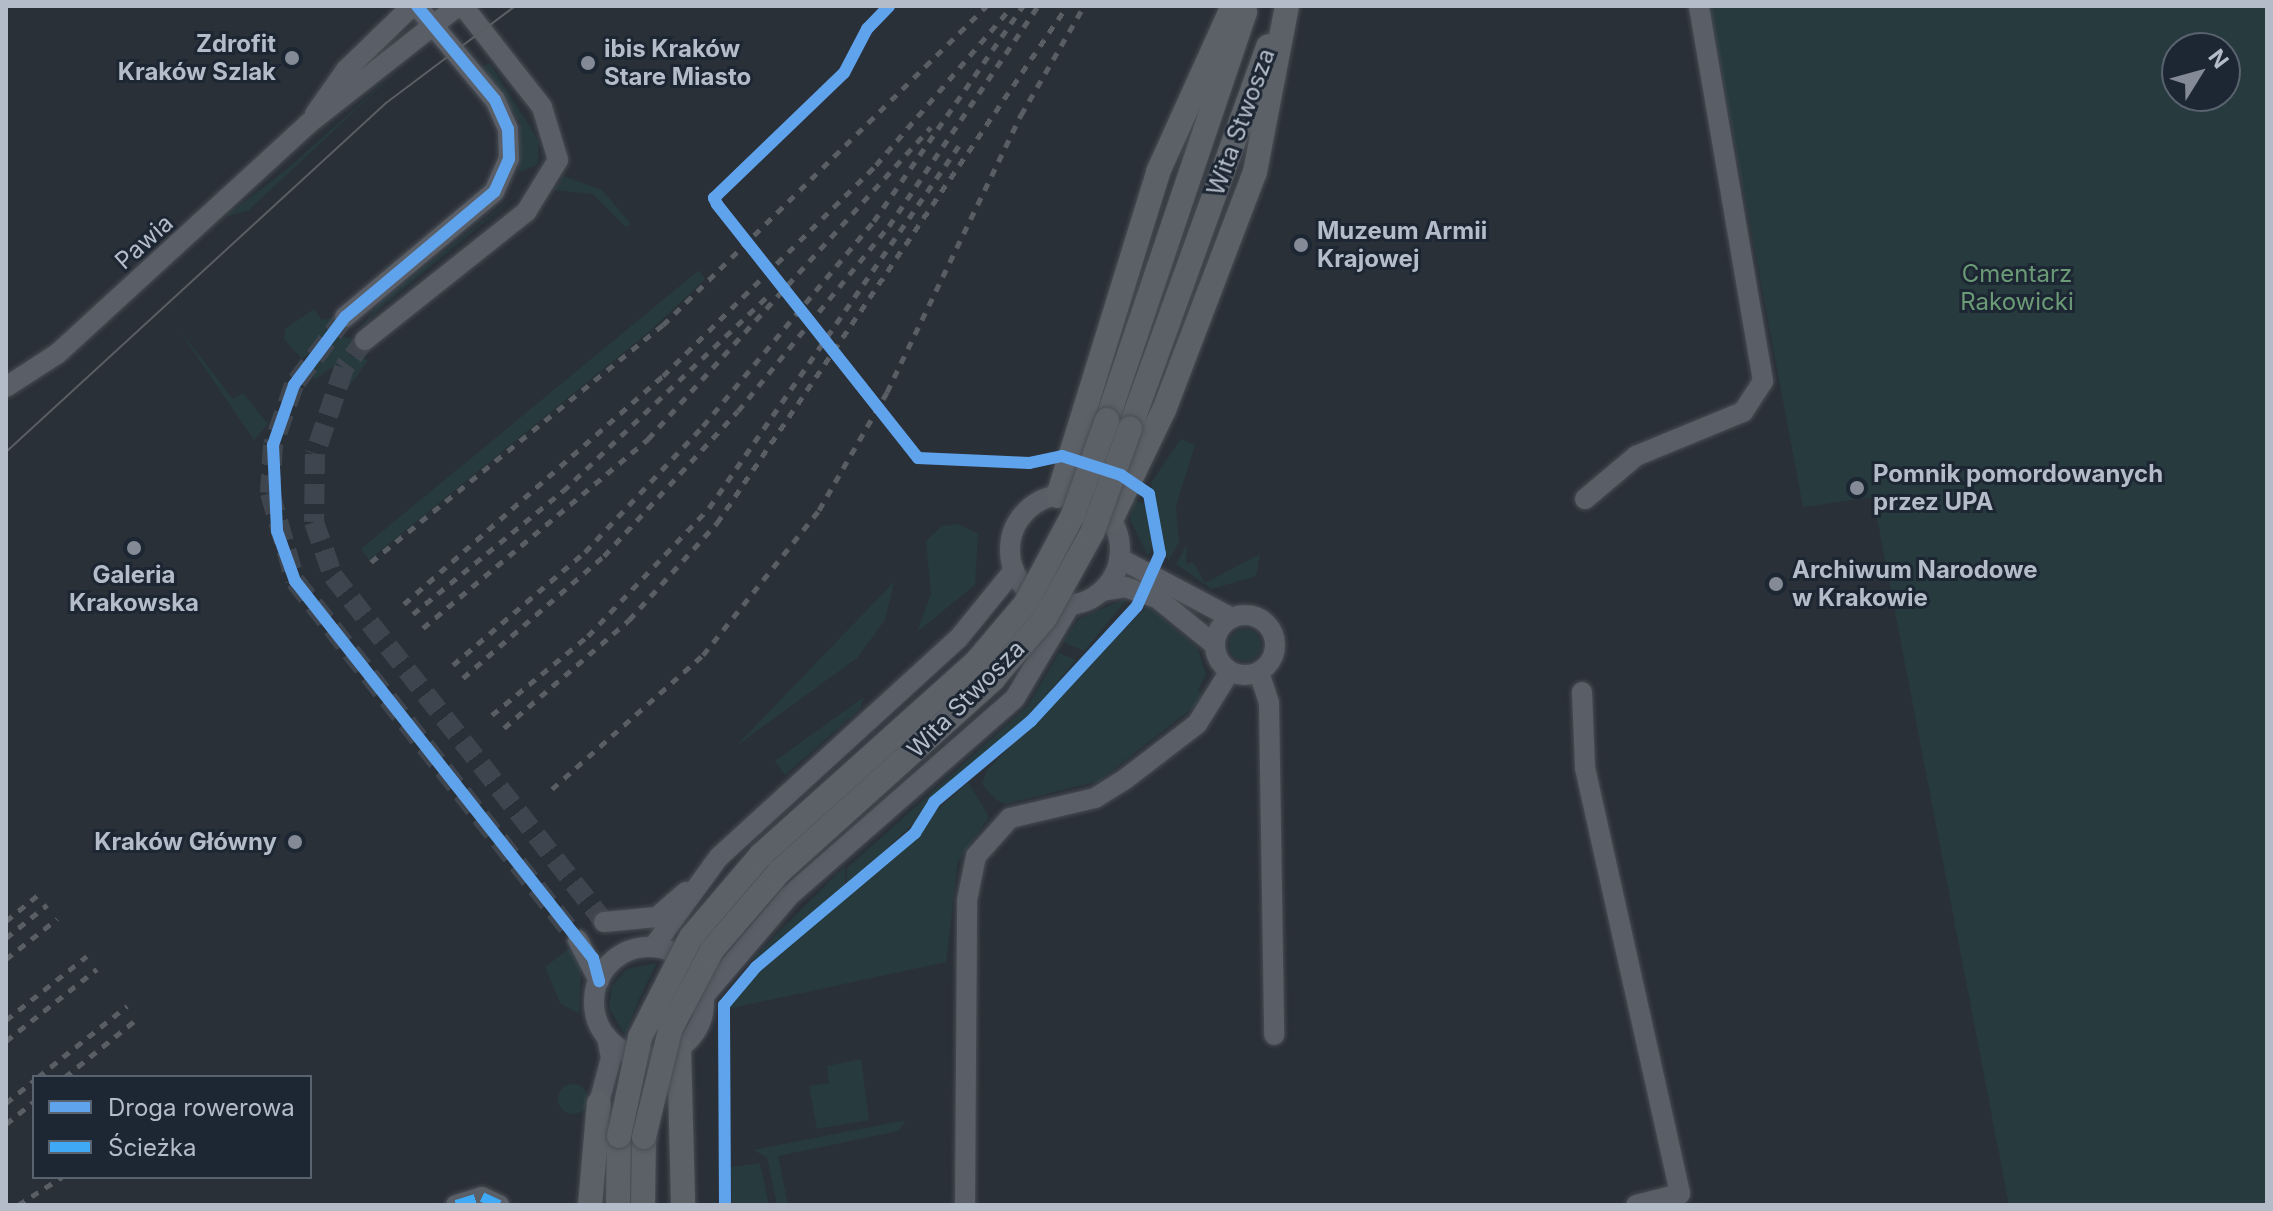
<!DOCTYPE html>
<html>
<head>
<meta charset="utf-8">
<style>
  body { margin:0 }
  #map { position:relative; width:2273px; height:1211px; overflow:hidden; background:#2a3038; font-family:Inter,sans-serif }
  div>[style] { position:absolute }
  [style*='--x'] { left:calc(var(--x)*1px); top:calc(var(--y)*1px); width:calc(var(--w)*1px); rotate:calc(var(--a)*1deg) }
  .green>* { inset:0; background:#273a3e }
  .round { border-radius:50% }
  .minor-tunnel>* { height:20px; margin-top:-10px; transform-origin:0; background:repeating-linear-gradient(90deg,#3f454e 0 20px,transparent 0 30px) }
  .roads { filter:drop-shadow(0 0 2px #484c53) drop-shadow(0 0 2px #484c53) }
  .minor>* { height:20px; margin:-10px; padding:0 10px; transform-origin:10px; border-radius:10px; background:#5a5e66 }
  .minor>.ring { margin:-10px; padding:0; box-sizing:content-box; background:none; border:20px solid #5a5e66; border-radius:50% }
  .major>* { height:24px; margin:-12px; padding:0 12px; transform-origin:12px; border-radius:12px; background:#5c6168 }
  .tram>* { height:2px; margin:-1px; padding:0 1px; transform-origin:1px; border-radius:1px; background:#595d64 }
  .rail>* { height:5px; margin-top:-2.5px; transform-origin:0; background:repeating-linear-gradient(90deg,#595d64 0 8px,transparent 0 16px) }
  .bridges { filter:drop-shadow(0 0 2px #484c55) drop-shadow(0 0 2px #484c55) }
  .major-bridge>* { height:24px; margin:-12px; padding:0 12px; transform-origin:12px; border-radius:12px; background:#5c6168 }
  .quiet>* { height:10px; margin-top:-5px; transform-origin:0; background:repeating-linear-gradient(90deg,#3fa9f5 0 20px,transparent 0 30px) }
  .cycleway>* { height:12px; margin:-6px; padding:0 6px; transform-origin:6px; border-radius:6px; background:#60a3ed }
  .dots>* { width:22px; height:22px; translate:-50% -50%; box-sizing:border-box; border:4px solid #1d2633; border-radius:50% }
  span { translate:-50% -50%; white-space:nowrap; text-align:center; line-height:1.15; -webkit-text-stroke:6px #1d2633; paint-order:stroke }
  .poi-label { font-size:24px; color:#b4bcc9; font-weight:700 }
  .right { translate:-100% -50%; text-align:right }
  .left { translate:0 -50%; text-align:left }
  .street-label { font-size:24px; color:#b4bcc9 }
  .park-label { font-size:24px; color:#6b9a76 }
  .frame { position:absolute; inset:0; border:8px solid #b4bcc9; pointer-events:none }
  .legend { position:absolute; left:32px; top:1075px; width:280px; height:104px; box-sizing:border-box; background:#1d2633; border:2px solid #59626f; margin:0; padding:10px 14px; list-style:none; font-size:24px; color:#b4bcc9 }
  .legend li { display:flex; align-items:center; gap:16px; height:40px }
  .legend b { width:40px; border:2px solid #59626f }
  .north { position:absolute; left:2161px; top:32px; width:80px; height:80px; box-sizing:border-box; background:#1d2633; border:2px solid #59626f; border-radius:50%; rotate:53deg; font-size:22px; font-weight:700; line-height:32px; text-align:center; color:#b4bcc9 }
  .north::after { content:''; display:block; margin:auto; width:28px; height:36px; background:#848b96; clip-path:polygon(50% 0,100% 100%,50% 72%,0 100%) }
</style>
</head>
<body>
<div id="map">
  <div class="green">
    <i style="clip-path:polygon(evenodd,1709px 6px,2267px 6px,2267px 1205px,2009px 1205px,1873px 497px,1803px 507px,1709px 6px,2177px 48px,2225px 48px,2225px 96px,2177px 96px,2177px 48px)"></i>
    <i style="clip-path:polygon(408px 61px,249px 210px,225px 217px,293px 164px)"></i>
    <i style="clip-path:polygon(489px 62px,538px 140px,538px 164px,519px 172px,520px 122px,483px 67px)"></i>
    <i style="clip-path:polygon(563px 176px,602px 190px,631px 224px,626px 227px,593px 194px,554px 190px)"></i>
    <i style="clip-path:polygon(530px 184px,384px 305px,360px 329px,381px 301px)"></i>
    <i style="clip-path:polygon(699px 270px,705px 279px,651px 330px,369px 560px,361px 549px)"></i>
    <i style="clip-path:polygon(314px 309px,322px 320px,336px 317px,334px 337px,353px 338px,350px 356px,368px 360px,348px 388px,339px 384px,337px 364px,314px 380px,311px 369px,324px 354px,313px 350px,302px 359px,284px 339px,285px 329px)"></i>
    <i style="clip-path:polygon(177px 327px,233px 399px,243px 393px,268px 424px,254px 440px)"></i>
    <i style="clip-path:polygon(1181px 439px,1195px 445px,1176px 506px,1179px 542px,1168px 561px,1151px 483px)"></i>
    <i style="clip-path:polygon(1134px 500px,1147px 505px,1154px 542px,1148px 556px,1130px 519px)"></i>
    <i style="clip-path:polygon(958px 524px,978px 534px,975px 585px,917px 632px,931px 594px,926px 541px,942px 526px)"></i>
    <i style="clip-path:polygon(1187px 545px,1186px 564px,1193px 562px,1205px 583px,1260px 554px,1256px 576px,1212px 589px,1176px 564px)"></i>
    <i style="clip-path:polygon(894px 582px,885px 620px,857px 658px,735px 747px)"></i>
    <i style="clip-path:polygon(1129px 597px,1084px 651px,1063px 642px,1079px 619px)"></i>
    <i style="clip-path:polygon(1147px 606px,1198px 648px,1206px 675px,1198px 690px,1205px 698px,1099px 781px,1006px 804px,996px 800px,982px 784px,987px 770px)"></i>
    <i class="round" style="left:1229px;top:629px;width:32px;height:32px"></i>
    <i style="clip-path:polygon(1059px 653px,1076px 660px,1032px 712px,847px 886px,847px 868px,1027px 707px)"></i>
    <i style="clip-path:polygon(864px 697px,860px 709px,785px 775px,775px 761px)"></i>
    <i style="clip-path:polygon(968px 782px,989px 817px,958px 862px,946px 962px,727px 1009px,757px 971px)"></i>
    <i style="clip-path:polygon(845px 866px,845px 886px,755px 962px,752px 959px)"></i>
    <i style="clip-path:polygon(570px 948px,581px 966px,579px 1014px,560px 1003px,545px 967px)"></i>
    <i style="clip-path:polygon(657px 963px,639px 999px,625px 1035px,609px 1008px,612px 986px,627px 969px)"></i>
    <i style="clip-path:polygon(861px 1059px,869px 1120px,817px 1129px,809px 1086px,829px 1083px,827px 1066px)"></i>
    <i class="round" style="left:558px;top:1084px;width:30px;height:30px"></i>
    <i style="clip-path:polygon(906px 1120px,898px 1131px,778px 1156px,788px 1205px,777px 1205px,767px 1157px,753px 1150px)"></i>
    <i style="clip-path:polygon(760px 1163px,769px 1205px,732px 1205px,731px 1167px)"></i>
  </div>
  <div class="minor-tunnel">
    <i style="--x:345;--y:317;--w:85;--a:126.9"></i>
    <i style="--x:294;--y:385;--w:64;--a:109.3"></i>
    <i style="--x:273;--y:445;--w:48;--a:93.6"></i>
    <i style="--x:270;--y:493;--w:91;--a:74.1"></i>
    <i style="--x:295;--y:581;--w:457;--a:51.8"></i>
    <i style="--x:365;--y:340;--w:35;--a:127"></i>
    <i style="--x:344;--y:368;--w:91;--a:108.6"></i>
    <i style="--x:315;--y:454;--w:68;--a:90.8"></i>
    <i style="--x:314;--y:522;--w:57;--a:70.6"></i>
    <i style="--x:333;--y:576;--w:439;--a:51.9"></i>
  </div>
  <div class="roads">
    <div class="minor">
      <i style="--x:315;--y:114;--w:54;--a:-54.8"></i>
      <i style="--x:346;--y:70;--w:92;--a:-44.1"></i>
      <i style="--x:345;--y:317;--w:194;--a:-40"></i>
      <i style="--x:494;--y:192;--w:36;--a:-66"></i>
      <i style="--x:509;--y:159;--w:30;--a:-92"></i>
      <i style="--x:508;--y:129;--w:32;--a:-114"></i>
      <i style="--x:495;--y:100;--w:122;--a:-129.7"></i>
      <i style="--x:365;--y:340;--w:206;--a:-38.5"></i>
      <i style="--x:526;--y:212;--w:61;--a:-58.4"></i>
      <i style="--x:558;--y:160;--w:55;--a:-106.8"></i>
      <i style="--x:542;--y:107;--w:128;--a:-128"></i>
      <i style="--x:6;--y:387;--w:61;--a:-32.9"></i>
      <i style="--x:57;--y:354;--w:340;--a:-42.5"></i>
      <i style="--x:308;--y:124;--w:191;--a:-38.2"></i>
      <i class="ring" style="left:1010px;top:495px;width:90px;height:90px"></i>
      <i style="--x:1585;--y:499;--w:67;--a:-40.1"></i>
      <i style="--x:1636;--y:456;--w:116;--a:-22.4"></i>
      <i style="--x:1743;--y:412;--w:37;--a:-57"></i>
      <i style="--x:1763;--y:381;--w:380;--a:-99.7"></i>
      <i style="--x:1119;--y:558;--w:128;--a:28"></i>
      <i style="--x:1103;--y:591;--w:22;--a:-10"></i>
      <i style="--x:1125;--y:587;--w:34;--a:19"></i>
      <i style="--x:1157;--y:598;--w:75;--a:39"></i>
      <i class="ring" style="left:1215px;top:615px;width:40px;height:40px"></i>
      <i style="--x:1259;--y:672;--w:33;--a:72"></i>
      <i style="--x:1269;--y:703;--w:332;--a:89.1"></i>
      <i style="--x:1582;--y:692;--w:76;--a:87.7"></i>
      <i style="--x:1585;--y:768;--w:436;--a:77.4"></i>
      <i style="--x:1680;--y:1194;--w:45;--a:166"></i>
      <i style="--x:604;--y:922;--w:53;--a:-5.4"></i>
      <i style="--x:657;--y:917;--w:38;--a:-41"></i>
      <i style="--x:578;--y:940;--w:46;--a:62.9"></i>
      <i style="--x:654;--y:946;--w:110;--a:-53.9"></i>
      <i style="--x:719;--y:857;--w:323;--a:-42.4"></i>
      <i style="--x:958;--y:639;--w:89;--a:-50.9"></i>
      <i class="ring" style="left:594px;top:947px;width:90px;height:90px"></i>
      <i style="--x:704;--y:996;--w:131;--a:-49.6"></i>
      <i style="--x:789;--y:896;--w:300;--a:-41.2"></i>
      <i style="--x:1015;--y:698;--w:108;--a:-59.4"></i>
      <i style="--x:599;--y:1103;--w:47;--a:-75.1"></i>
      <i style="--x:611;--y:1058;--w:21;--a:-101"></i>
      <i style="--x:456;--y:1205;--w:27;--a:-17"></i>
      <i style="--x:482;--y:1197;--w:19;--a:25"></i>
      <i style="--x:965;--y:1205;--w:305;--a:-89.6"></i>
      <i style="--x:967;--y:900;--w:45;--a:-78.4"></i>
      <i style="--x:976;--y:856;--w:51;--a:-48.2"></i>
      <i style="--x:1010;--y:818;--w:87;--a:-13.2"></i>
      <i style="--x:1095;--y:798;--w:34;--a:-32"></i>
      <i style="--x:1124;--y:780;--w:92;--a:-37.5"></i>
      <i style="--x:1197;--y:724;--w:62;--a:-58.1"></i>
    </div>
    <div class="major">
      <i style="--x:1107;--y:420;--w:431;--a:-71.3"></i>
      <i style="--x:1130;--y:428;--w:406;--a:-70.1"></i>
      <i style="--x:1058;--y:496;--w:339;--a:-72.8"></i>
      <i style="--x:1158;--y:172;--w:182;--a:-65.7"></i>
      <i style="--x:1111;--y:520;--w:122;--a:-64.3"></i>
      <i style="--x:1164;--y:410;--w:255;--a:-69.1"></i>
      <i style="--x:1255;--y:172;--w:169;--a:-79.1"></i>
      <i style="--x:679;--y:1048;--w:157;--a:88.5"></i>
      <i style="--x:590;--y:1205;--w:102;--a:-85"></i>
      <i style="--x:618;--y:1205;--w:69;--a:-89.2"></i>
      <i style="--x:643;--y:1205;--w:68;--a:-89.2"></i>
    </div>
  </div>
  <div class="tram">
    <i style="--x:6;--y:452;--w:516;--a:-42.57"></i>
    <i style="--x:386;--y:103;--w:161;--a:-36.9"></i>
  </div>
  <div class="rail">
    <i style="--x:371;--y:562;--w:376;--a:-39.1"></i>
    <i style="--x:663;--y:325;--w:454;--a:-44.6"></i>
    <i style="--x:404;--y:604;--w:345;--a:-41.4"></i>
    <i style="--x:663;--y:376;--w:300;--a:-44.7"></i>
    <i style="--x:876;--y:165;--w:203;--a:-49.4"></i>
    <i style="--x:413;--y:614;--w:194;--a:-39.4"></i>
    <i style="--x:563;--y:491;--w:282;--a:-43.6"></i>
    <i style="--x:423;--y:628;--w:294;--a:-40"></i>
    <i style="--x:648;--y:439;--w:421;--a:-47.8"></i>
    <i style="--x:453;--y:665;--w:174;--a:-40.6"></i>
    <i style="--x:585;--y:552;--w:173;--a:-46.9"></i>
    <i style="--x:703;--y:426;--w:267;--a:-50.2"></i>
    <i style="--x:874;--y:221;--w:262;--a:-55.3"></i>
    <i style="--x:463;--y:678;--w:186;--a:-40.9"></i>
    <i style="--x:604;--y:556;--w:197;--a:-47.3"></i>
    <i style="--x:738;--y:411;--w:239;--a:-50.8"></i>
    <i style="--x:889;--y:226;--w:266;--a:-55.9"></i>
    <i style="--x:492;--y:715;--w:124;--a:-39.5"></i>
    <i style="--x:588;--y:636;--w:176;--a:-46.6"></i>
    <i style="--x:709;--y:508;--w:444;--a:-55.4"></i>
    <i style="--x:504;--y:728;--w:165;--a:-40.8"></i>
    <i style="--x:629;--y:620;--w:131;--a:-47.8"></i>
    <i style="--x:717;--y:523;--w:624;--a:-55.9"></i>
    <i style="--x:552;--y:789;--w:202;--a:-41.6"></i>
    <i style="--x:703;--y:655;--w:186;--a:-51.3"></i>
    <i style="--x:819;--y:510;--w:136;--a:-60"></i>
    <i style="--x:887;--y:392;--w:308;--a:-64.2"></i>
    <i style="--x:1021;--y:115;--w:126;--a:-60"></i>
    <i style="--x:6;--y:921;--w:41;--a:-39.1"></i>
    <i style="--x:6;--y:938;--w:53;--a:-38.8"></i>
    <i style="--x:6;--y:959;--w:65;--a:-38.1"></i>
    <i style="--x:6;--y:1020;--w:103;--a:-38.3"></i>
    <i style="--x:6;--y:1041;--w:116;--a:-38.4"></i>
    <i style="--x:38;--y:1077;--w:114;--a:-38.6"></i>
    <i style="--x:65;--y:1077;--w:92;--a:-38.9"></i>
    <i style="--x:6;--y:1103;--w:36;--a:-39"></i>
    <i style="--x:6;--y:1124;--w:36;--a:-39"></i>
    <i style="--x:18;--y:1205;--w:52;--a:-32.5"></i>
  </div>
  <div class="bridges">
    <div class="major-bridge">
      <i style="--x:619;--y:1136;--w:101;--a:-78"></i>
      <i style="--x:640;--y:1037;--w:112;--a:-63"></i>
      <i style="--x:691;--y:937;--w:108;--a:-49.5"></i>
      <i style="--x:761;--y:855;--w:289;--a:-41.9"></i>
      <i style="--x:976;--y:662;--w:77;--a:-49.7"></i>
      <i style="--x:1026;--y:603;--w:100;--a:-61.9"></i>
      <i style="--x:1073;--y:515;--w:101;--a:-70.3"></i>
      <i style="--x:644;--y:1137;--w:110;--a:-76.3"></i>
      <i style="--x:670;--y:1030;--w:90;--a:-62.3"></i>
      <i style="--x:712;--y:950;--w:103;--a:-49.3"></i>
      <i style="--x:779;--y:872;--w:288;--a:-42"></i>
      <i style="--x:993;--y:679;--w:80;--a:-49.6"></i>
      <i style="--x:1045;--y:618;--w:99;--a:-61.1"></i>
      <i style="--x:1093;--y:531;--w:109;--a:-70.2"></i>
    </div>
  </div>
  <div class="quiet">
    <i style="--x:456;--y:1205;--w:27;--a:-17"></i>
    <i style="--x:482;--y:1197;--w:19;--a:25"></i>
  </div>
  <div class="cycleway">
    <i style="--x:417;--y:6;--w:122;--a:50.3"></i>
    <i style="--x:495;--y:100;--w:32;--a:66"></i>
    <i style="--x:508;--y:129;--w:30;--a:88"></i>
    <i style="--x:509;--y:159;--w:36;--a:114"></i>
    <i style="--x:494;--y:192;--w:194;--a:140"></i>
    <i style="--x:345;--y:317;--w:85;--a:126.9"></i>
    <i style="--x:294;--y:385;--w:64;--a:109.3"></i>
    <i style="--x:273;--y:445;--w:86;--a:87.3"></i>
    <i style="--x:277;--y:531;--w:53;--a:70.2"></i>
    <i style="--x:295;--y:581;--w:481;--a:51.7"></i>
    <i style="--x:593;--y:958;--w:24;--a:75"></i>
    <i style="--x:725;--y:1205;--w:200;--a:-90.3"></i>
    <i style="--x:724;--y:1005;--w:50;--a:-49.9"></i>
    <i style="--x:756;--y:967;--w:208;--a:-40.1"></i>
    <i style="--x:915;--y:833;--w:36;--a:-58"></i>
    <i style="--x:934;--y:802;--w:126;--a:-39.9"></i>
    <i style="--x:1031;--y:721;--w:156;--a:-47.3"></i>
    <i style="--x:1137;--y:606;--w:57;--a:-66.1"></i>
    <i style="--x:1160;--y:554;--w:61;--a:-100.4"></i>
    <i style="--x:1149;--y:494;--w:34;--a:-146"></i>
    <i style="--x:1121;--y:475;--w:62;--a:-162.1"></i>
    <i style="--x:1062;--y:456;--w:34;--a:168"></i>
    <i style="--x:1029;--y:463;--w:111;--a:-177.4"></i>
    <i style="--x:918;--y:458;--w:324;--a:-128.4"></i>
    <i style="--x:717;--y:204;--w:7;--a:-117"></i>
    <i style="--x:714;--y:198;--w:180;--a:-43.9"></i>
    <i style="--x:844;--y:73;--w:50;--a:-62.4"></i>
    <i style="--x:867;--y:29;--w:32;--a:-46"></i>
  </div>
  <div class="dots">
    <i style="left:292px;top:58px;background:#848b96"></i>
    <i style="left:588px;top:63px;background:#848b96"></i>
    <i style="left:1301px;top:245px;background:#848b96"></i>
    <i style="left:1857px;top:488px;background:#848b96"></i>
    <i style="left:134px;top:548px;background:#848b96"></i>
    <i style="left:1776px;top:584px;background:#848b96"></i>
    <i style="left:295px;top:842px;background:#848b96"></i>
  </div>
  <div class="poi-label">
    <span class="right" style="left:276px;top:58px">Zdrofit<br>Kraków Szlak</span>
    <span class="left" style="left:604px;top:63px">ibis Kraków<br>Stare Miasto</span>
    <span class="left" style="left:1317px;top:245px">Muzeum Armii<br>Krajowej</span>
    <span class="left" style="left:1873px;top:488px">Pomnik pomordowanych<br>przez UPA</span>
    <span class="left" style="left:1792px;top:584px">Archiwum Narodowe<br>w Krakowie</span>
    <span style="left:134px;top:589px">Galeria<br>Krakowska</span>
    <span class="right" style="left:277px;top:842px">Kraków Główny</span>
  </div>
  <div class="street-label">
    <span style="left:1241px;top:122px;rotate:-70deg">Wita Stwosza</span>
    <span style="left:144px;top:242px;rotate:-42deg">Pawia</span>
    <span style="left:966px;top:699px;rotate:-45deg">Wita Stwosza</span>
  </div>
  <div class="park-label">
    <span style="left:2017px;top:288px">Cmentarz<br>Rakowicki</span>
  </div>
  <div class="frame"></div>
  <ul class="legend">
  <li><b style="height:10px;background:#60a3ed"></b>Droga rowerowa</li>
  <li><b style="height:10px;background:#3fa9f5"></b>Ścieżka</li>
  </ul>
  <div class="north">N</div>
</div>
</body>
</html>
